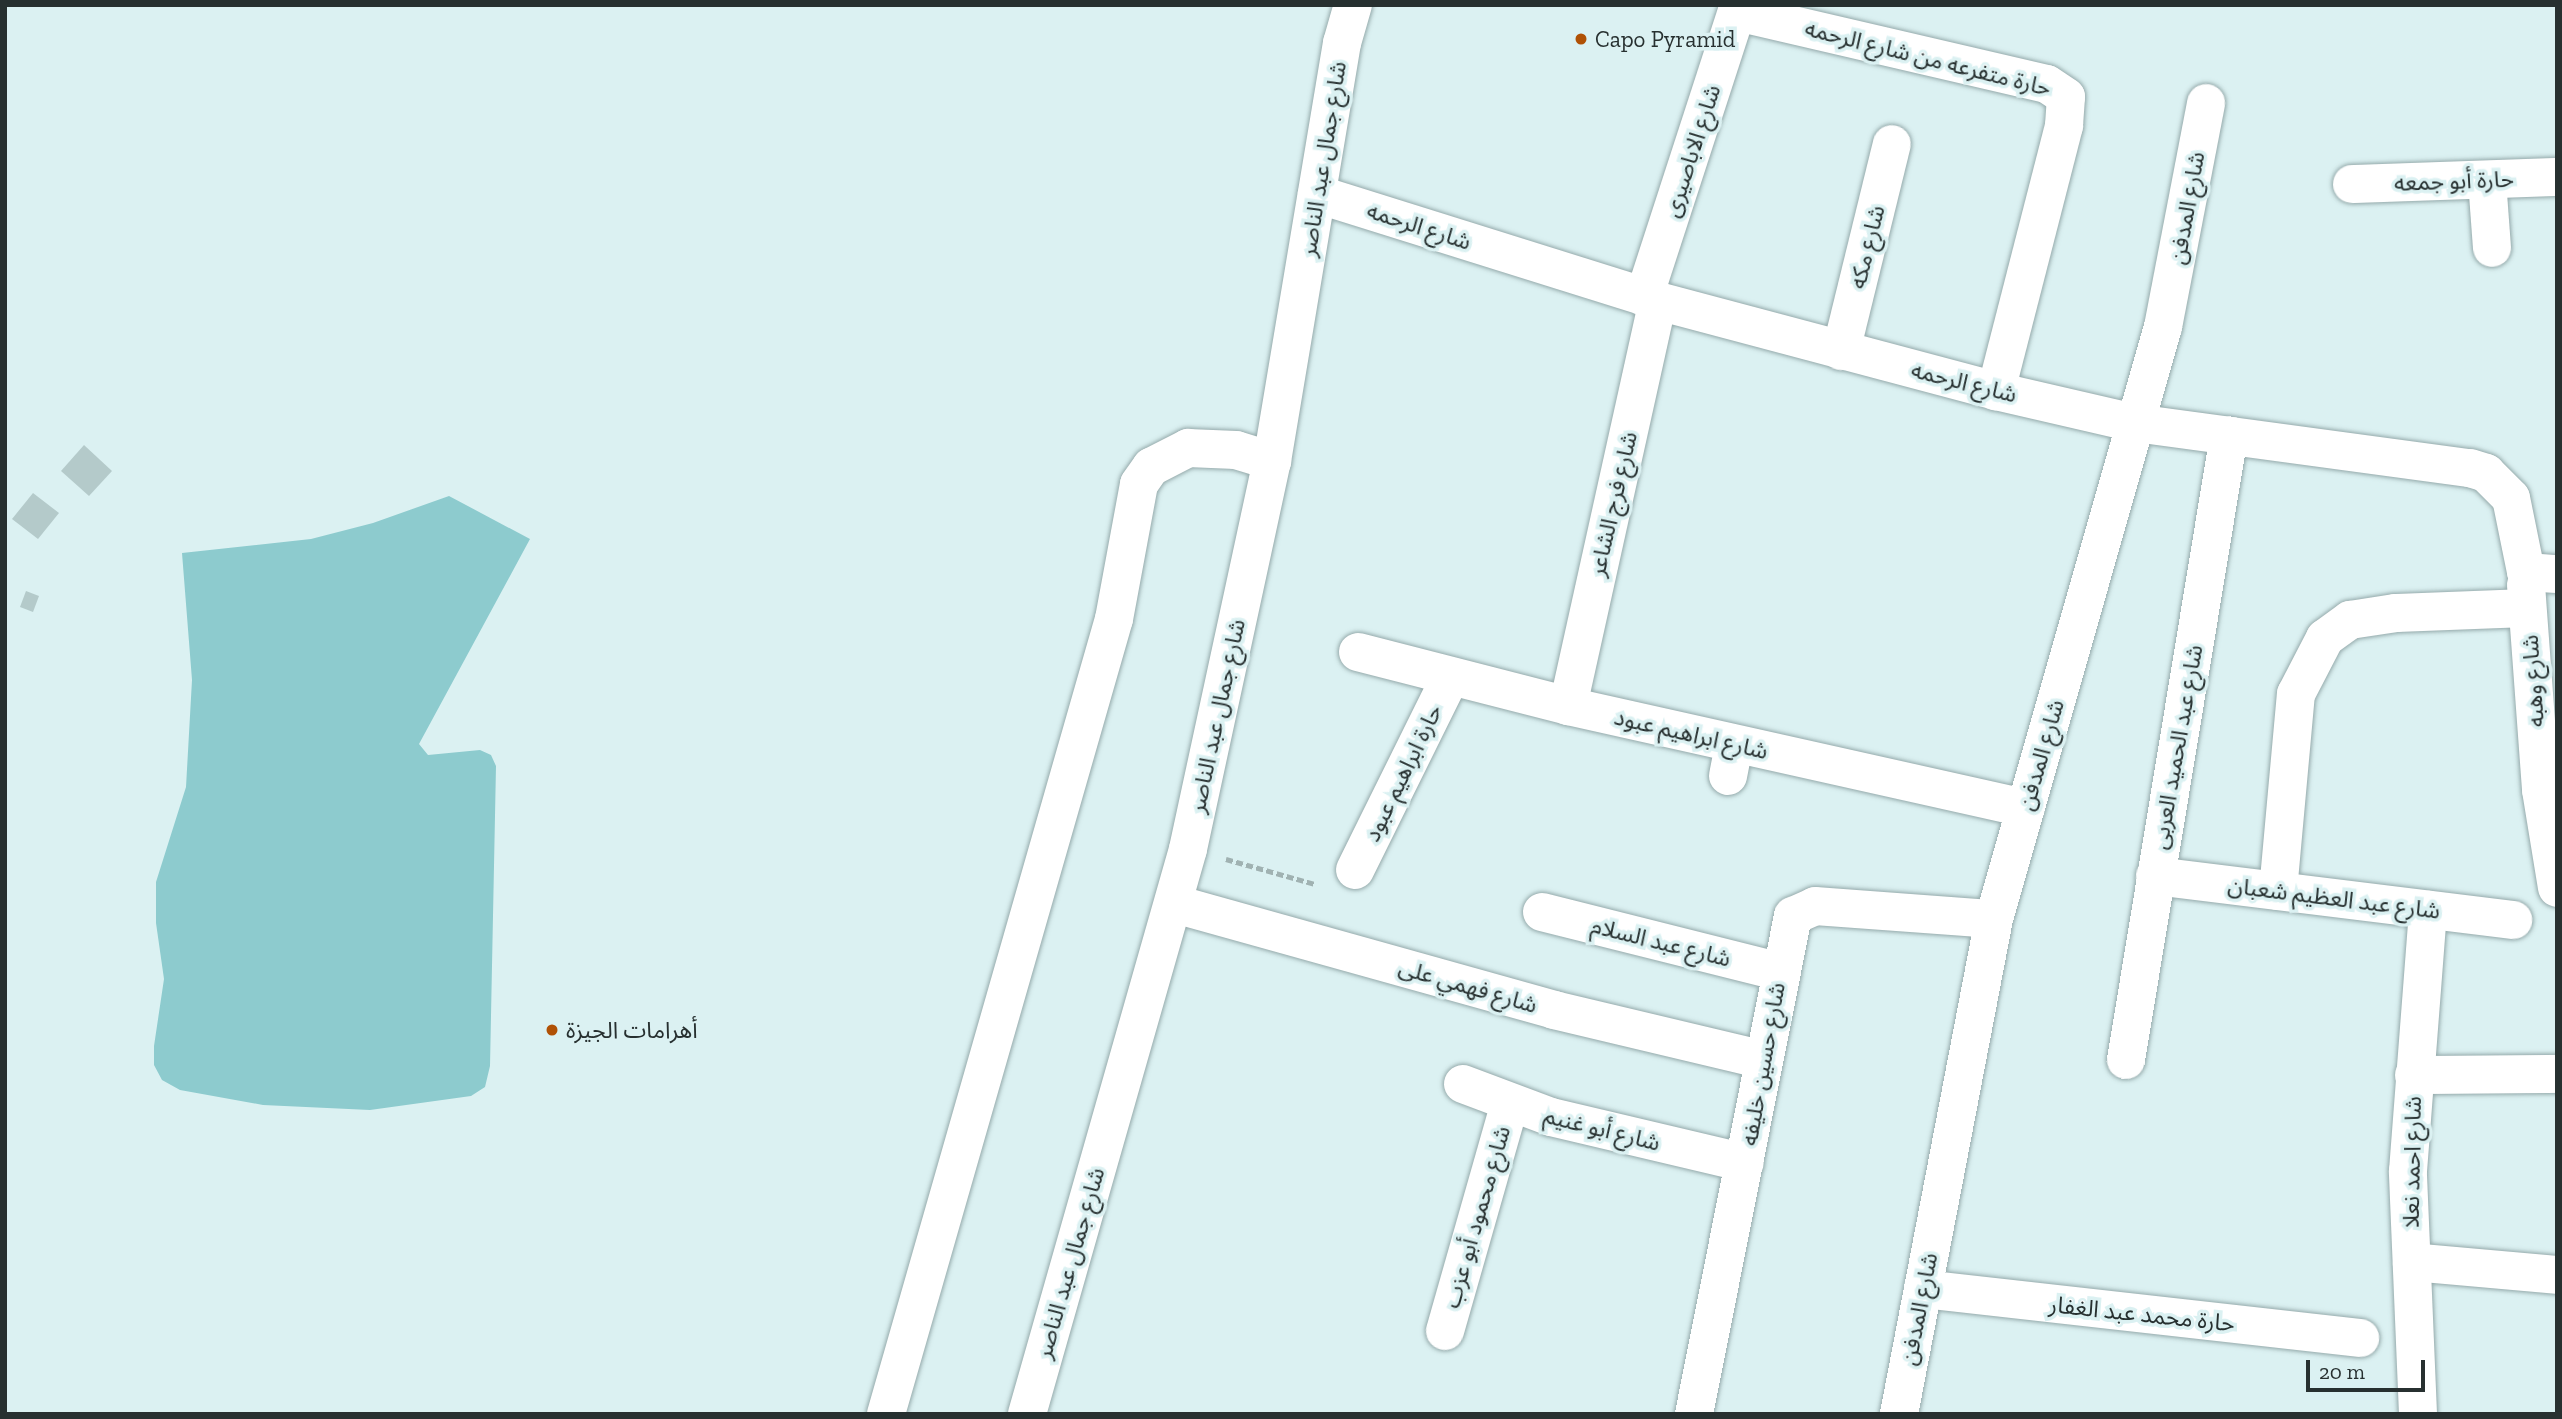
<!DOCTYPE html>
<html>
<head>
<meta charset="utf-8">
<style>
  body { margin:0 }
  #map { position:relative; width:2562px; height:1419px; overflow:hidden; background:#dbf1f2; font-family:"Zilla Slab","Noto Sans Arabic",serif }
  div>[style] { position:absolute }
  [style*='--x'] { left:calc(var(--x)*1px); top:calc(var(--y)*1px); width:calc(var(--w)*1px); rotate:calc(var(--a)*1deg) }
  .green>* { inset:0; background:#8dcbce }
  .building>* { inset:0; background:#b4caca }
  .path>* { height:4.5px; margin-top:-2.25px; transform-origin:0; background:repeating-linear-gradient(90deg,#a0b2b2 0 7px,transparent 0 10.5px) }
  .roads { filter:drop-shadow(0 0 2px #95aaab) drop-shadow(0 0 2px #95aaab) }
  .minor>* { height:38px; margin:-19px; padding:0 19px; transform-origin:19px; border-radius:19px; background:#fff }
  .dots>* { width:19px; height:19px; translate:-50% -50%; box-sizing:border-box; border:4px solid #dbf1f2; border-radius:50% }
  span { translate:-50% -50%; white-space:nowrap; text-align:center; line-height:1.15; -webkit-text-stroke:7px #dbf1f2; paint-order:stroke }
  .poi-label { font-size:23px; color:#273030 }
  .left { translate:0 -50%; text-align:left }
  .street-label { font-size:23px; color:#273030 }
  .frame { position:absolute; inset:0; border:7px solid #273030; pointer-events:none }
  .scale { position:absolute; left:2306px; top:1360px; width:119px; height:32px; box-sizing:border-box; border:4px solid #273030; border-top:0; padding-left:9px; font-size:21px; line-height:24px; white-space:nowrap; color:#273030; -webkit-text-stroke:5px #dbf1f2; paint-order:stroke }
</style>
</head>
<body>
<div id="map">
  <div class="green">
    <i style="clip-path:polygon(449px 496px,530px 539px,419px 744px,428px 755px,480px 750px,491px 755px,496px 766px,490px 1066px,485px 1087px,471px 1096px,370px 1110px,263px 1105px,180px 1090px,162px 1080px,154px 1065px,154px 1046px,164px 979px,156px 923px,156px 882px,186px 787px,192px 680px,182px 553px,311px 539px,373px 523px)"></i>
  </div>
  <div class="building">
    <i style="clip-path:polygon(84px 445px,112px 471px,89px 496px,61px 471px)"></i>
    <i style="clip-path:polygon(33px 493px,59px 513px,38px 539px,12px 519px)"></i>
    <i style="clip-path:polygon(26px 591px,39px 596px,33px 612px,20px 607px)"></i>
  </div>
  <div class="path">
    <i style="--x:1226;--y:859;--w:92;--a:15.7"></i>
  </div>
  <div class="roads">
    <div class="minor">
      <i style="--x:1737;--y:12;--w:318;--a:13.1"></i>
      <i style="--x:2047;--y:84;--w:23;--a:34"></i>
      <i style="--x:2066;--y:97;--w:29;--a:94"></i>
      <i style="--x:2064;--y:126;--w:274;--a:104.4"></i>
      <i style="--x:2487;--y:180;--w:68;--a:85.8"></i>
      <i style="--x:2352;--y:184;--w:205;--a:-2"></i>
      <i style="--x:1317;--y:194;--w:357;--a:17.4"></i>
      <i style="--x:1658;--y:301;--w:350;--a:14.9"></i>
      <i style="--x:1996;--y:391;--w:143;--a:13"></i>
      <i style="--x:2135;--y:423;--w:338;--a:7.7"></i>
      <i style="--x:2470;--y:468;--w:17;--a:17"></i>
      <i style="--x:2486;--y:473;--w:35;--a:45"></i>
      <i style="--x:2511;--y:498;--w:76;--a:78.5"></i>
      <i style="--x:2526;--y:572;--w:31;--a:4"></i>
      <i style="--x:1644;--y:297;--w:307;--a:-72"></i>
      <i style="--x:1841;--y:351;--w:213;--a:-76.2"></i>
      <i style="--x:2526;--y:585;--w:206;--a:85.8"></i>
      <i style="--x:2541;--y:790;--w:99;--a:80.7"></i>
      <i style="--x:1358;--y:652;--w:217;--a:14.4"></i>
      <i style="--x:1568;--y:706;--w:469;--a:12.6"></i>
      <i style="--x:1568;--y:706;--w:415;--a:-77.5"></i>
      <i style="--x:1728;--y:776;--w:32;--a:-79"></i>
      <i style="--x:1355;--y:870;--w:216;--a:-63.7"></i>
      <i style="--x:2155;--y:876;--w:361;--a:7"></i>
      <i style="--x:2278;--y:891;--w:198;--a:-84.8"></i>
      <i style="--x:2296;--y:694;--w:63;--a:-62.6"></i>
      <i style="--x:2325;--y:638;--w:31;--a:-36"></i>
      <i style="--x:2350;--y:620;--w:47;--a:-8.7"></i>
      <i style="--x:2396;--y:613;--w:131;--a:-2.2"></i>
      <i style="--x:1175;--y:904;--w:394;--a:15.6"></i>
      <i style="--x:1554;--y:1010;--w:216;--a:13.4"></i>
      <i style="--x:1542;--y:912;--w:245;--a:14.1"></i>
      <i style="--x:2126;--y:1060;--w:633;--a:-80.64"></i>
      <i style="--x:2414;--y:1075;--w:143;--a:-0.4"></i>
      <i style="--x:1463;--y:1084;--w:94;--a:20.6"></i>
      <i style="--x:1551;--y:1117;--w:199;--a:13.3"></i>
      <i style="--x:2412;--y:1262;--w:146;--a:5.1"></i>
      <i style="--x:1923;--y:1289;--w:440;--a:6.4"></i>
      <i style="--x:1445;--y:1331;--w:237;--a:-74.1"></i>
      <i style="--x:886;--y:1414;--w:827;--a:-74"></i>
      <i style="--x:1114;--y:619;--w:137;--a:-79.5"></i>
      <i style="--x:1139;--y:484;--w:21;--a:-55"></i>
      <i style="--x:1151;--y:467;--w:42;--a:-27.2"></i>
      <i style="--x:1188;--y:448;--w:48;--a:2.4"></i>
      <i style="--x:1236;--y:450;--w:38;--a:17"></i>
      <i style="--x:1027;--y:1414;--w:587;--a:-74.09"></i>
      <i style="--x:1188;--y:849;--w:397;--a:-77.8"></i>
      <i style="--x:1272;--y:461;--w:424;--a:-80.5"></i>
      <i style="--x:1342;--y:43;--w:40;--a:-74"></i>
      <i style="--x:1694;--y:1414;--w:508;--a:-78.76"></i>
      <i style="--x:1793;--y:916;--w:24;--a:-24"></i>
      <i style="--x:1815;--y:906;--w:179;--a:4.2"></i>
      <i style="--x:1899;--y:1414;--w:504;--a:-79.14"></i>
      <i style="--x:1994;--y:919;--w:616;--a:-74.07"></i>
      <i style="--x:2163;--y:327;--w:228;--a:-79.1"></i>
      <i style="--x:2418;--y:1414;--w:243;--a:-92.4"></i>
      <i style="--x:2408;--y:1171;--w:262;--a:-85.6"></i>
    </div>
  </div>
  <div class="dots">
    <i style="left:1581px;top:39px;background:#b05105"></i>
    <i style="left:552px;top:1030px;background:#b05105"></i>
  </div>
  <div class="poi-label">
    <span class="left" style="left:1595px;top:39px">Capo Pyramid</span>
    <span class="left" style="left:566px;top:1030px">أهرامات الجيزة</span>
  </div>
  <div class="street-label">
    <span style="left:1928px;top:58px;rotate:14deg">حارة متفرعه من شارع الرحمه</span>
    <span style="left:1692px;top:151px;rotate:-72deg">شارع الاباصيرى</span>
    <span style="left:1323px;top:159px;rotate:-81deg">شارع جمال عبد الناصر</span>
    <span style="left:2454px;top:181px;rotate:-2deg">حارة أبو جمعه</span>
    <span style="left:2187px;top:208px;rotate:-80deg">شارع المدفن</span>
    <span style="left:1419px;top:226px;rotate:18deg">شارع الرحمه</span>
    <span style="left:1867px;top:247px;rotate:-76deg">شارع مكه</span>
    <span style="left:1964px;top:382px;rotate:14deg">شارع الرحمه</span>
    <span style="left:1613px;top:504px;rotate:-77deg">شارع فرج الشاعر</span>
    <span style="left:2533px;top:681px;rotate:-94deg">شارع وهبه</span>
    <span style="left:1217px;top:716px;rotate:-78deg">شارع جمال عبد الناصر</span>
    <span style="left:1691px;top:734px;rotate:13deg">شارع ابراهيم عبود</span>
    <span style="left:2177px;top:747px;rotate:-80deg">شارع عبد الحميد العربى</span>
    <span style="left:2041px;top:755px;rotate:-74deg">شارع المدفن</span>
    <span style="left:1403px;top:773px;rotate:-64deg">حارة ابراهيم عبود</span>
    <span style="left:2334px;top:898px;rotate:7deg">شارع عبد العظيم شعبان</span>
    <span style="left:1661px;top:942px;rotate:14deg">شارع عبد السلام</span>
    <span style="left:1468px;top:986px;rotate:16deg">شارع فهمي على</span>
    <span style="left:1763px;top:1064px;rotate:-80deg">شارع حسين خليفه</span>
    <span style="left:1602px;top:1129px;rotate:14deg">شارع أبو غنيم</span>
    <span style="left:2412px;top:1162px;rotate:-89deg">شارع احمد نعلا</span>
    <span style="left:1477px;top:1217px;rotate:-74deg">شارع محمود أبو عزب</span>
    <span style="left:1070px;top:1263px;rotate:-74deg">شارع جمال عبد الناصر</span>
    <span style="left:1919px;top:1309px;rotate:-79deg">شارع المدفن</span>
    <span style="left:2142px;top:1314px;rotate:6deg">حارة محمد عبد الغفار</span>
  </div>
  <div class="frame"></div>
  <div class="scale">20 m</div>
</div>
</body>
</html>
